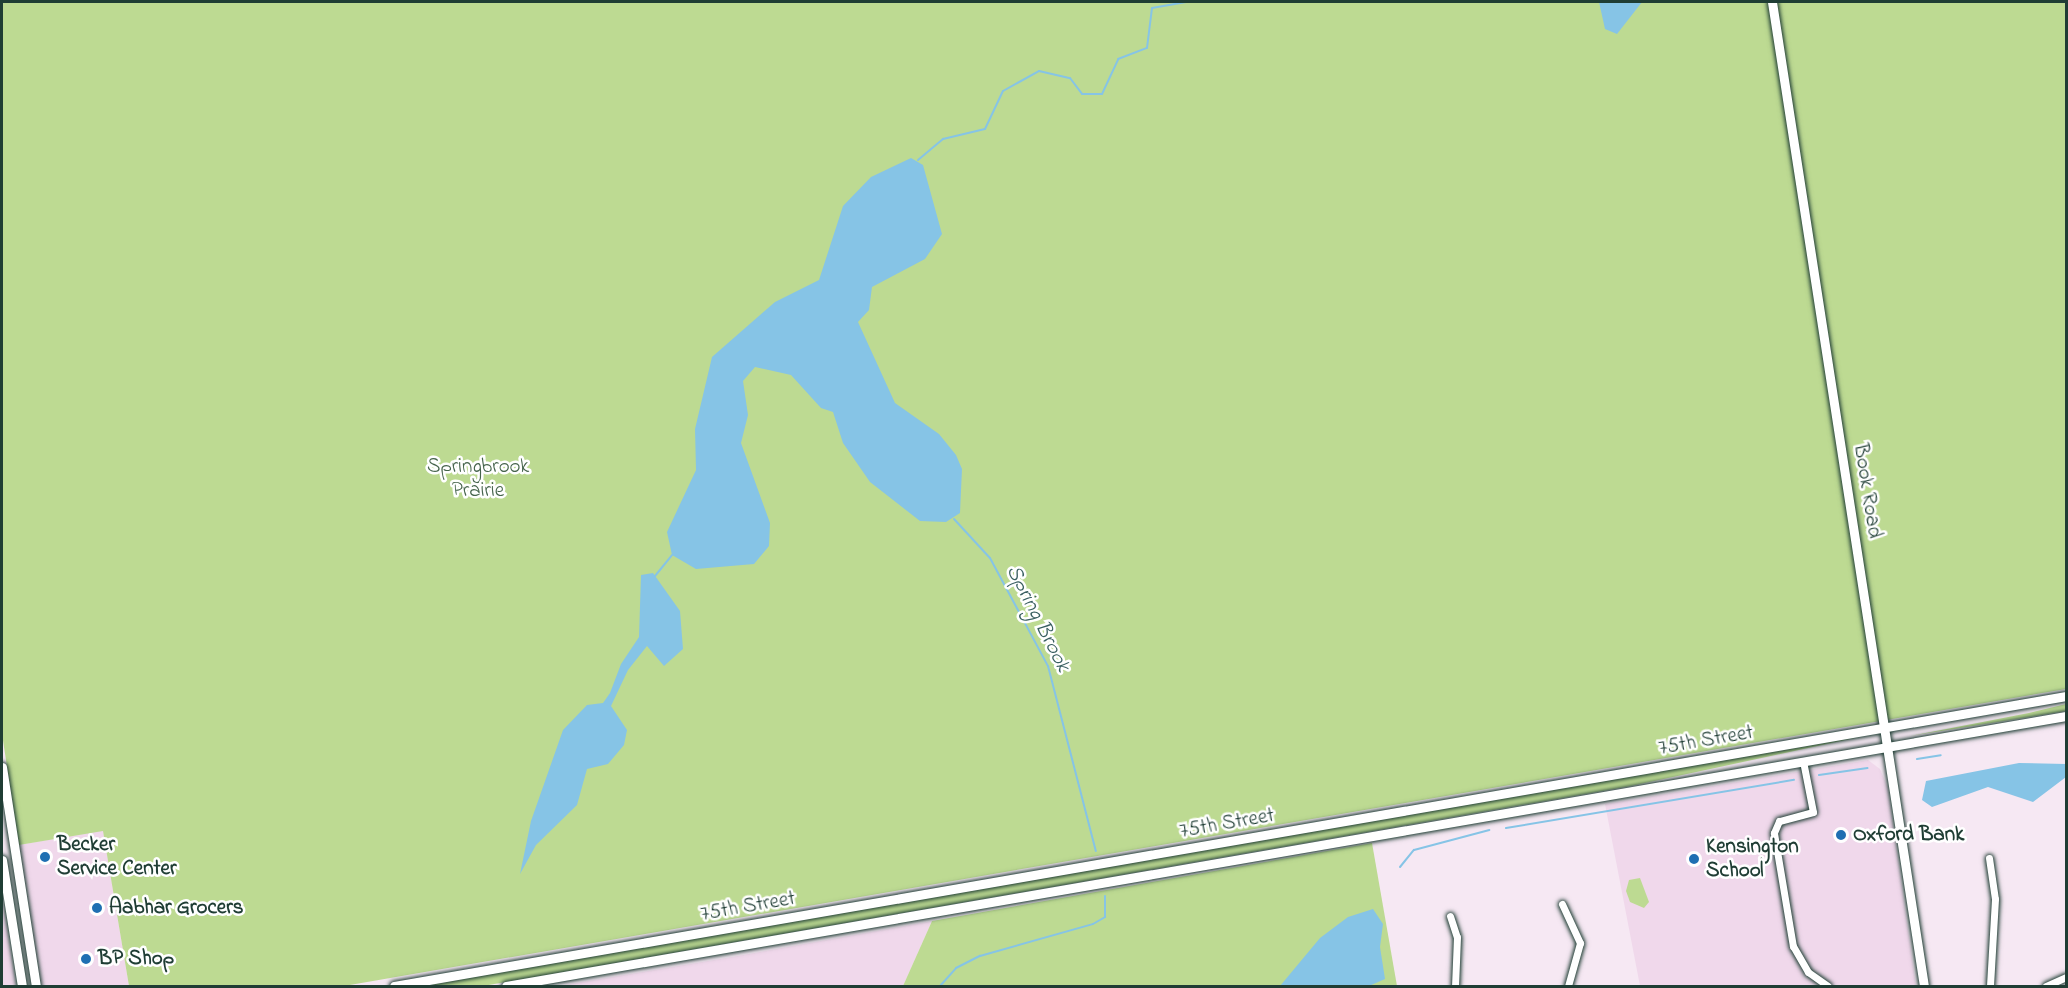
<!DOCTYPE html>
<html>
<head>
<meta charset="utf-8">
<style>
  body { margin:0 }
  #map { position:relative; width:2068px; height:988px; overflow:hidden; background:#f6e8f3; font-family:"Indie Flower",sans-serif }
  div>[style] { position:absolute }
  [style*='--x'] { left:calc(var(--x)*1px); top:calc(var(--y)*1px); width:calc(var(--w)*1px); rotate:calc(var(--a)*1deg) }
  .built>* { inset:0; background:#f0d8eb }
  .green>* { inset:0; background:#bdda92 }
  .water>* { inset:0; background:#86c4e6 }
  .stream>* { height:2px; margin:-1px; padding:0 1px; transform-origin:1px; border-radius:1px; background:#86c4e6 }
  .roads { filter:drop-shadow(0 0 2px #1f3d34) drop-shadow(0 0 2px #1f3d34) }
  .street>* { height:7px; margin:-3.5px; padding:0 3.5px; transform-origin:3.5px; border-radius:3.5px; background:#fff }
  .secondary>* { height:9px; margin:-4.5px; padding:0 4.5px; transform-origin:4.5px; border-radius:4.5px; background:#fff }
  .dots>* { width:16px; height:16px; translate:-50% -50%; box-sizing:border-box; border:3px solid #fff; border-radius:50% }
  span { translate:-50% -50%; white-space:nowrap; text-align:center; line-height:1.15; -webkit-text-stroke:5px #fff; paint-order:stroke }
  .park-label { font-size:21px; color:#46644c }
  .street-label { font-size:21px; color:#1f3d34 }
  .poi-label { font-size:21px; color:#1f3d34; font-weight:700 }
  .left { translate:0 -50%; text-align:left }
  .water-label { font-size:22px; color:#395f60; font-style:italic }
  .frame { position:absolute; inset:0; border:3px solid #1f3d34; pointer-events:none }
</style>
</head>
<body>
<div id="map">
  <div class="built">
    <i style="clip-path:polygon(1868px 760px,1880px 769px,1888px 788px,1916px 986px,1640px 986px,1605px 804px)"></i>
    <i style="clip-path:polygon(103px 830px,129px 986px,41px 986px,19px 845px)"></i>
    <i style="clip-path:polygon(2px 895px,16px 986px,2px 986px)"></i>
    <i style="clip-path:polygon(932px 921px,903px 986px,558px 986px,732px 957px)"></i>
  </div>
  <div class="green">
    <i style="clip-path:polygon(2px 2px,2066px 2px,2066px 689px,344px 986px,129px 986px,103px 831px,19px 845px,2px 734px)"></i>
    <i style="clip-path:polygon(2066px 704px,2066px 711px,1910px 736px,2029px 713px)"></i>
    <i style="clip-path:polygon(1864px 736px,1631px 786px,483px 986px,422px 986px)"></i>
    <i style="clip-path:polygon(1372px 843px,1397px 986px,903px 986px,932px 921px)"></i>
    <i style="clip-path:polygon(1640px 878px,1649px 902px,1644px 908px,1630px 902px,1626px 891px,1629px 880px)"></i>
  </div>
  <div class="water">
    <i style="clip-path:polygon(1599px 2px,1642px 2px,1617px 34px,1605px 29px)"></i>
    <i style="clip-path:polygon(911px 158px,923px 165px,942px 234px,925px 259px,872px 287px,869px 310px,858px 322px,895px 403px,939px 434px,956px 455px,962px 469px,960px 513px,946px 522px,920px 521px,870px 482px,843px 443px,833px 412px,821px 408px,791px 375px,755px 367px,743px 381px,748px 415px,741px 443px,770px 523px,769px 546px,754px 564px,696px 569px,672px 555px,667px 532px,696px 470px,695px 429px,712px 357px,775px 302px,819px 280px,843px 206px,871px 177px)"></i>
    <i style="clip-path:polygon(653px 573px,680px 611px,683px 649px,664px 666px,647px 646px,628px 670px,611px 706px,627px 730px,624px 745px,608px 764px,587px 769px,577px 805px,536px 845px,520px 874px,531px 821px,563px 730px,587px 705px,603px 703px,610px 693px,621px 664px,639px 637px,641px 575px)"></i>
    <i style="clip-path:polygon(2019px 763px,2066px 764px,2066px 777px,2033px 802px,1988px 787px,1932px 807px,1922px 800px,1926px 781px)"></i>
    <i style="clip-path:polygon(1373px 909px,1383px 924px,1380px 947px,1385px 979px,1369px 986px,1280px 986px,1320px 938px,1348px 917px)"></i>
  </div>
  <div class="stream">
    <i style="--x:918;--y:160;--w:33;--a:-40"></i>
    <i style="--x:943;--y:139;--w:43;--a:-13.4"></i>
    <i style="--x:985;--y:129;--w:42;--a:-64.7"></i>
    <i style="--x:1003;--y:91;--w:41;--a:-29.1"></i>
    <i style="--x:1039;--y:71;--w:32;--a:13"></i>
    <i style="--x:1070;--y:78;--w:20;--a:53"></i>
    <i style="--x:1082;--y:94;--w:20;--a:0"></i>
    <i style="--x:1102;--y:94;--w:38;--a:-65"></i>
    <i style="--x:1118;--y:59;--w:31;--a:-21"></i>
    <i style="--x:1147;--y:48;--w:40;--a:-82.9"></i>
    <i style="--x:1152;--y:8;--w:36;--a:-10"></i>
    <i style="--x:954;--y:519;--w:53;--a:47.3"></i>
    <i style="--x:990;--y:558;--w:123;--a:61.8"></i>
    <i style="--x:1048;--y:666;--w:191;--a:75.5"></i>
    <i style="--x:655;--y:576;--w:27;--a:-51"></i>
    <i style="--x:1917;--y:759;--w:24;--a:-9"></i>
    <i style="--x:1819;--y:775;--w:49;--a:-8.1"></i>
    <i style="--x:1506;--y:828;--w:292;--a:-9.5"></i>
    <i style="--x:1400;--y:867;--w:22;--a:-51"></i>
    <i style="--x:1414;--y:850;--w:78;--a:-14.9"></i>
    <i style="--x:940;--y:986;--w:24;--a:-48"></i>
    <i style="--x:956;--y:968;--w:27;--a:-27"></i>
    <i style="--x:980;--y:956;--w:117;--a:-15.8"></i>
    <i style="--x:1093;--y:924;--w:14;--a:-30"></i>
    <i style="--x:1105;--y:917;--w:21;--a:-90"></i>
  </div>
  <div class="roads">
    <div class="street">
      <i style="--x:1803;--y:761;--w:52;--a:78.9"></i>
      <i style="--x:1813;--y:812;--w:35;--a:165"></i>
      <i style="--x:1779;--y:821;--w:13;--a:113"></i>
      <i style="--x:1774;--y:833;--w:115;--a:80.5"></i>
      <i style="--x:1793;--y:946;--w:30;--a:60"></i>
      <i style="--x:1808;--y:972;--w:24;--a:35"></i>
      <i style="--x:1989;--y:858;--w:41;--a:81.7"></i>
      <i style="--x:1995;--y:899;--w:87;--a:93.3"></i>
      <i style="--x:1562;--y:904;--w:43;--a:65.2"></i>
      <i style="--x:1580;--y:943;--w:45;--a:105.6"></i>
      <i style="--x:1450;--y:916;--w:22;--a:72"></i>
      <i style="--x:1457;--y:937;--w:49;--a:92.3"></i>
      <i style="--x:2046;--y:986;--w:22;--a:-24"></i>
    </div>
    <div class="secondary">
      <i style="--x:1772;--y:2;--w:996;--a:81.22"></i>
      <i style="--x:2;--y:767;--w:222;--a:81.2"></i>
      <i style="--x:2;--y:860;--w:128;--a:81"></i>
      <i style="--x:394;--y:986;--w:1697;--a:-9.84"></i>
      <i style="--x:506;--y:986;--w:1583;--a:-9.82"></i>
    </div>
  </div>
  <div class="dots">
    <i style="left:1841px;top:835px;background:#1f6fb2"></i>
    <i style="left:45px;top:857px;background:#1f6fb2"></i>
    <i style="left:1694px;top:859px;background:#1f6fb2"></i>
    <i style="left:97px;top:908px;background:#1f6fb2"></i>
    <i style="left:86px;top:959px;background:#1f6fb2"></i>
  </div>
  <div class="park-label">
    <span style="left:478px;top:479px">Springbrook<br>Prairie</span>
  </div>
  <div class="street-label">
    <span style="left:1867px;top:491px;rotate:81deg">Book Road</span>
    <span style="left:1706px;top:741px;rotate:-10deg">75th Street</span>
    <span style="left:1227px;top:824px;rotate:-10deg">75th Street</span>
    <span style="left:748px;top:907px;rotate:-10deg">75th Street</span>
  </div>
  <div class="poi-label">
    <span class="left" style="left:1853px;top:835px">Oxford Bank</span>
    <span class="left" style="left:57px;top:857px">Becker<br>Service Center</span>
    <span class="left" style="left:1706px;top:859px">Kensington<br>School</span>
    <span class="left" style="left:109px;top:908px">Aabhar Grocers</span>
    <span class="left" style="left:98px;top:959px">BP Shop</span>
  </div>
  <div class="water-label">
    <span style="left:1037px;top:619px;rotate:63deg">Spring Brook</span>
  </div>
  <div class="frame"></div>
</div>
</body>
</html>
